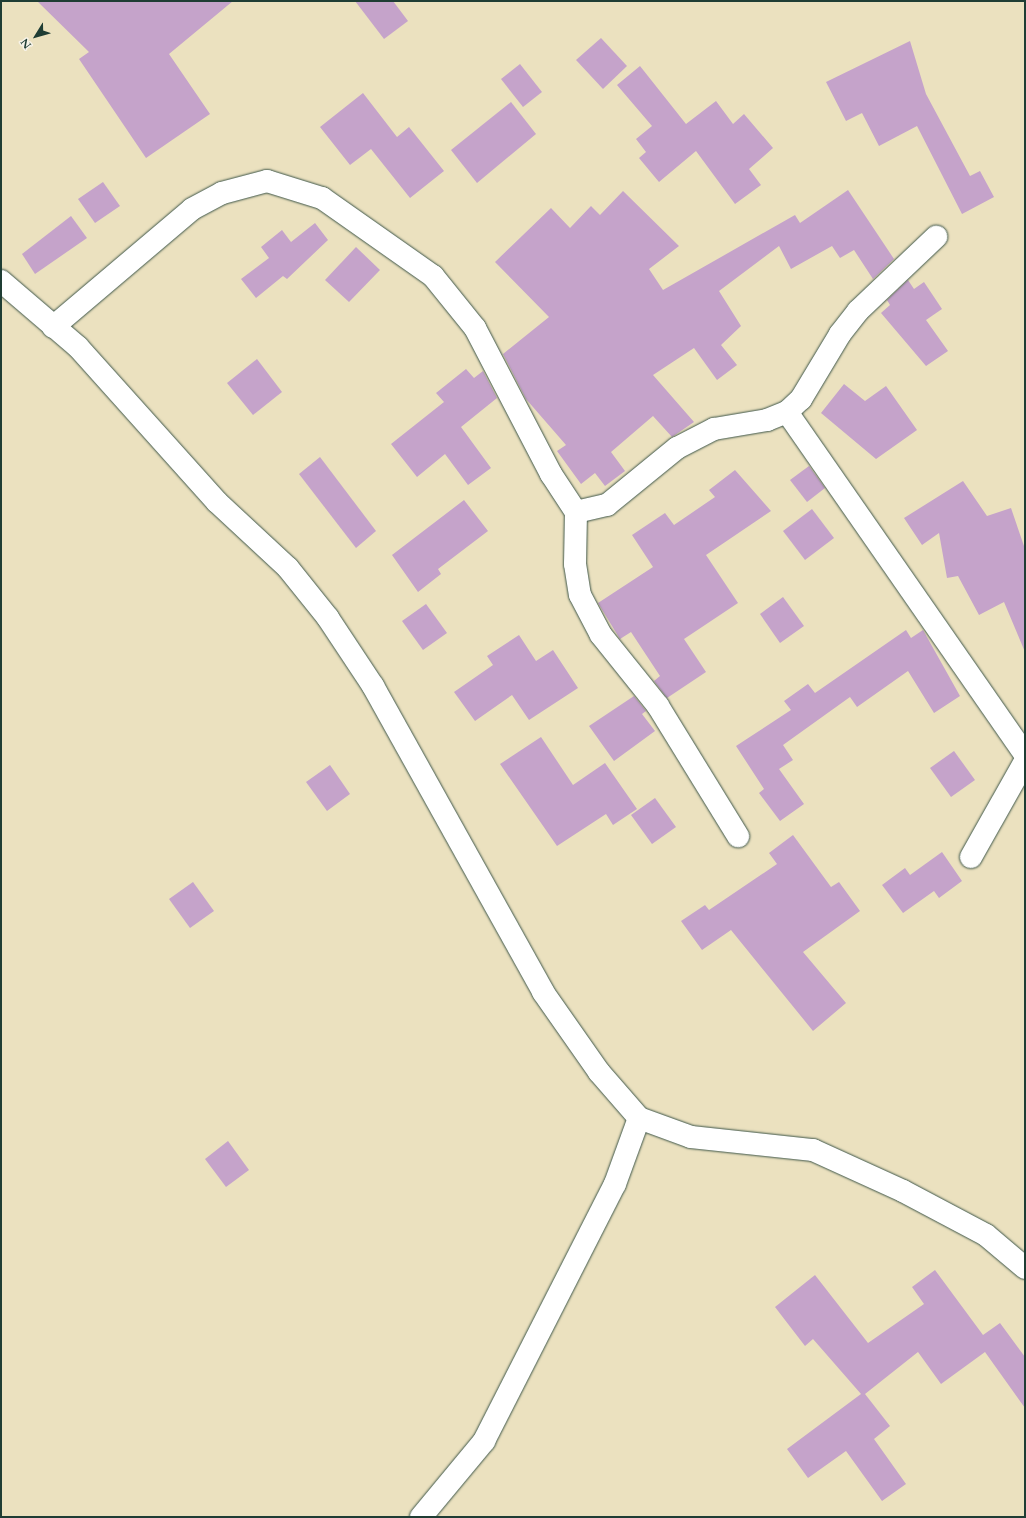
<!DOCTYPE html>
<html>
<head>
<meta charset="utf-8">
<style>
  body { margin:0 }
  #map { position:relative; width:1026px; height:1518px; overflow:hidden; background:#ebe1bf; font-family:Cardo,serif }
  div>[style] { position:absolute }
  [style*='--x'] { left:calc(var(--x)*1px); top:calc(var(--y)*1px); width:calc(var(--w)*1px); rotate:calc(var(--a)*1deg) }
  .building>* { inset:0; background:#c5a3ca }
  .roads { filter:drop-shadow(0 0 1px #3e5649) drop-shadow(0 0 1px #3e5649) }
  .minor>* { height:22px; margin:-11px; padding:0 11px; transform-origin:11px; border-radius:11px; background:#fff }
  span { translate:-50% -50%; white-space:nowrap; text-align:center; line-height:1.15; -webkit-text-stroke:3.5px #f7f3e8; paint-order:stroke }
  .frame { position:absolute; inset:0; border:2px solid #1f3d34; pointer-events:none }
  .north { position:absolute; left:16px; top:16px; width:40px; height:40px; -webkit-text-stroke:3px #f7f3e8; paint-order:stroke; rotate:233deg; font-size:11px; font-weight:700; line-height:16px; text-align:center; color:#1f3d34 }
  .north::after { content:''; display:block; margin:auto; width:14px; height:18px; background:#1f3d34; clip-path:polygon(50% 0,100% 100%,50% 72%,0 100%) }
</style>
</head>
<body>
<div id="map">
  <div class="building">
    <i style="clip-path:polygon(37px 1px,233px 1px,169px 54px,210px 114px,146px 158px,79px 59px,89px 52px)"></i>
    <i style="clip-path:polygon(355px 1px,393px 1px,408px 21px,384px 39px)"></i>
    <i style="clip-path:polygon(601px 38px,627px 66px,603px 89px,576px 60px)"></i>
    <i style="clip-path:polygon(910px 41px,926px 94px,970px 176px,980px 171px,994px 197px,962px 214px,917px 126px,879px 146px,862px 113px,846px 121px,826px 82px)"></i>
    <i style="clip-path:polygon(520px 64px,542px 92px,523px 107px,501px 79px)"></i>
    <i style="clip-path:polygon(640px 66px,686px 124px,716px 101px,733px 124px,744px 114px,773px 148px,749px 169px,761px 185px,735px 204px,696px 151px,659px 182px,639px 158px,646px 152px,636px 139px,652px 126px,617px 85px)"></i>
    <i style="clip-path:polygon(363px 93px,397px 137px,409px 127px,444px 171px,410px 198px,371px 149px,350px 165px,320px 127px)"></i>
    <i style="clip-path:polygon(511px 102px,536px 134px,477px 183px,451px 150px)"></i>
    <i style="clip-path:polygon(103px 182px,120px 206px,95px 223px,78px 199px)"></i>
    <i style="clip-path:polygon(848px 190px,894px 259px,873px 279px,854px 250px,840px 258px,832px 246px,791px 269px,779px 246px,719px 291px,741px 326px,721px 345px,737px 365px,717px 380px,694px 348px,653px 375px,694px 422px,672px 437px,653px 416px,611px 452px,625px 471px,605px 486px,595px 473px,581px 484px,557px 451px,566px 445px,526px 399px,503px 354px,549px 317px,495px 262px,551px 208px,570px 228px,591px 206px,600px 215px,623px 191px,679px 246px,649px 269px,663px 290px,795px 215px,800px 223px)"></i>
    <i style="clip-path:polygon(71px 216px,87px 238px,35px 274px,22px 254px)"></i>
    <i style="clip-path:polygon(315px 223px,328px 240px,287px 279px,283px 276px,256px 298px,241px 279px,269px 258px,261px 247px,282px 230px,291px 242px)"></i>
    <i style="clip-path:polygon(356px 247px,380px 270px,349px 302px,325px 280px)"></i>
    <i style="clip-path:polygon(908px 280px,914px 289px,924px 282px,942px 309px,926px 320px,948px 351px,926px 366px,881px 313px,890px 305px,887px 300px)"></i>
    <i style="clip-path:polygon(257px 359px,282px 392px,253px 415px,227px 383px)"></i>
    <i style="clip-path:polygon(466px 369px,474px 378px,483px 371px,497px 398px,461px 427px,491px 468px,468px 485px,445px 454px,417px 477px,391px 444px,444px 402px,436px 393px)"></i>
    <i style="clip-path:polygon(844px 384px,865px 401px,886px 386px,917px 430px,876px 459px,821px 413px)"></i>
    <i style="clip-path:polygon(320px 457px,376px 531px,356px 548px,299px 474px)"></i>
    <i style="clip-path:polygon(809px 466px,825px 488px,807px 502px,790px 480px)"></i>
    <i style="clip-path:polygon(735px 470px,771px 511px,706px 555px,738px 603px,684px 639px,706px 672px,667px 698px,654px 681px,660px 676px,631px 632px,620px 639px,598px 603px,653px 567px,632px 535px,665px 513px,674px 525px,715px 497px,709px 490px)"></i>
    <i style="clip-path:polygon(963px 481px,987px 516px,1011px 508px,1025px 549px,1025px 652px,1004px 602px,979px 615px,958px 576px,947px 578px,939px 533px,922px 545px,904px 518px)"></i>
    <i style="clip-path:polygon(464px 500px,488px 531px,438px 569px,441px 574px,418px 592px,392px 555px)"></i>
    <i style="clip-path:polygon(812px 509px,834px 538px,805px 560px,783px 531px)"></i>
    <i style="clip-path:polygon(783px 597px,804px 626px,780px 643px,760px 614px)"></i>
    <i style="clip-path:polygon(426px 604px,447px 633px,423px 650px,402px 621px)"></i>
    <i style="clip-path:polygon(906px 630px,911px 638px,923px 630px,960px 696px,934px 713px,908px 671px,857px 707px,850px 697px,783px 745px,793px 760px,779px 769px,804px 804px,780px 821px,759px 793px,764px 789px,736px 746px,791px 710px,784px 701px,808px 684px,815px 693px)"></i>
    <i style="clip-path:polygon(519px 635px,536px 661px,553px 650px,578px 688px,529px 720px,512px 695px,475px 721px,454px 692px,493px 665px,487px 656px)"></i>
    <i style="clip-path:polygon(634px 696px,646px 711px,642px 714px,655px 731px,614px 761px,589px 726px)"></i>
    <i style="clip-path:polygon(541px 737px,573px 785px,605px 763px,637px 809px,613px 825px,606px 814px,557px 846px,500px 764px)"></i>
    <i style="clip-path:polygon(954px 751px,975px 780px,951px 797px,930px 768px)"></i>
    <i style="clip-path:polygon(330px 765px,350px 794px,327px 811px,306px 782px)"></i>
    <i style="clip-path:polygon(655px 798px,676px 827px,652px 844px,631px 815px)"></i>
    <i style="clip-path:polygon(793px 835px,831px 887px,839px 882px,860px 911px,803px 952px,846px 1003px,813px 1031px,731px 930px,702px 950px,681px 921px,705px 905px,709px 910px,777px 864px,769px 853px)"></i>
    <i style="clip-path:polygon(942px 852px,962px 881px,939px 898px,934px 891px,903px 913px,882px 885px,905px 868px,910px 875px)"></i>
    <i style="clip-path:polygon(193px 882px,214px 911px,190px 928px,169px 899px)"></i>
    <i style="clip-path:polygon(228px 1141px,249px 1170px,226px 1187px,205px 1159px)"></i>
    <i style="clip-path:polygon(935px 1270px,983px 1335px,1000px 1323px,1025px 1357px,1025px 1408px,985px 1352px,941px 1384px,918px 1352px,865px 1394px,890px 1426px,874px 1439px,906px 1484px,882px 1501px,846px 1451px,808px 1478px,787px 1449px,861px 1394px,813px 1339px,805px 1346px,775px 1307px,815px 1275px,868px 1343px,924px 1304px,912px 1287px)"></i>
  </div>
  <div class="roads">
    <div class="minor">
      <i style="--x:1;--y:281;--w:101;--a:40.6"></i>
      <i style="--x:78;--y:347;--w:208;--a:48.1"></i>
      <i style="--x:217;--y:502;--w:97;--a:42.9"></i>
      <i style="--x:288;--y:568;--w:64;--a:51.3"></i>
      <i style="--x:328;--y:618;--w:82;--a:56.5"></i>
      <i style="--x:373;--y:686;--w:350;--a:60.9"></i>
      <i style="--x:543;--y:992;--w:98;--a:55"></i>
      <i style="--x:599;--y:1072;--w:61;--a:49"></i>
      <i style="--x:639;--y:1118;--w:55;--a:20.1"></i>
      <i style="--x:691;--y:1137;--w:123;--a:6.1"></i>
      <i style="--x:813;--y:1150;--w:99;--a:24.5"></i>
      <i style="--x:903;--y:1191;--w:94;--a:27.9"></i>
      <i style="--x:986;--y:1235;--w:51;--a:40.2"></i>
      <i style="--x:53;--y:327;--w:182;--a:-40.3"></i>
      <i style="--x:192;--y:209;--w:34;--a:-28"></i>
      <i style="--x:222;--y:193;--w:47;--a:-14.9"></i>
      <i style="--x:267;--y:181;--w:58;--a:17.2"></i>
      <i style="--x:322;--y:198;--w:136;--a:35.1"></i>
      <i style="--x:433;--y:276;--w:67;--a:51.1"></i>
      <i style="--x:475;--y:328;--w:165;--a:62.5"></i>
      <i style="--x:551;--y:474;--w:45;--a:56.7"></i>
      <i style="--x:576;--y:512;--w:32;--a:-13"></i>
      <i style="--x:607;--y:505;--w:90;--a:-39.2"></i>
      <i style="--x:677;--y:448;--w:42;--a:-27.2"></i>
      <i style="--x:714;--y:429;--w:54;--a:-9.6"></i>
      <i style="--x:767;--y:420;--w:22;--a:-22"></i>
      <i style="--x:787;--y:412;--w:19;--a:-43"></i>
      <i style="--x:801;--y:399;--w:76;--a:-59"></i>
      <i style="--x:840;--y:334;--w:29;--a:-52"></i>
      <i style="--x:858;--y:311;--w:108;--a:-43.5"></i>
      <i style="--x:787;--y:412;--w:417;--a:55.2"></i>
      <i style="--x:576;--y:512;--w:52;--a:91.1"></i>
      <i style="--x:575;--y:564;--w:31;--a:81"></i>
      <i style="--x:580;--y:595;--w:45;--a:62.3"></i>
      <i style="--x:601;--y:635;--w:91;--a:51.2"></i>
      <i style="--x:658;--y:706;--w:153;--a:58.4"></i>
      <i style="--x:971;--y:857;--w:110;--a:-60.6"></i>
      <i style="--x:421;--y:1517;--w:99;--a:-50.3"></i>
      <i style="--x:484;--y:1441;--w:288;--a:-63"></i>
      <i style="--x:615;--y:1184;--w:70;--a:-70"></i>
    </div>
  </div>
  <div class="frame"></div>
  <div class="north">N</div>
</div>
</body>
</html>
